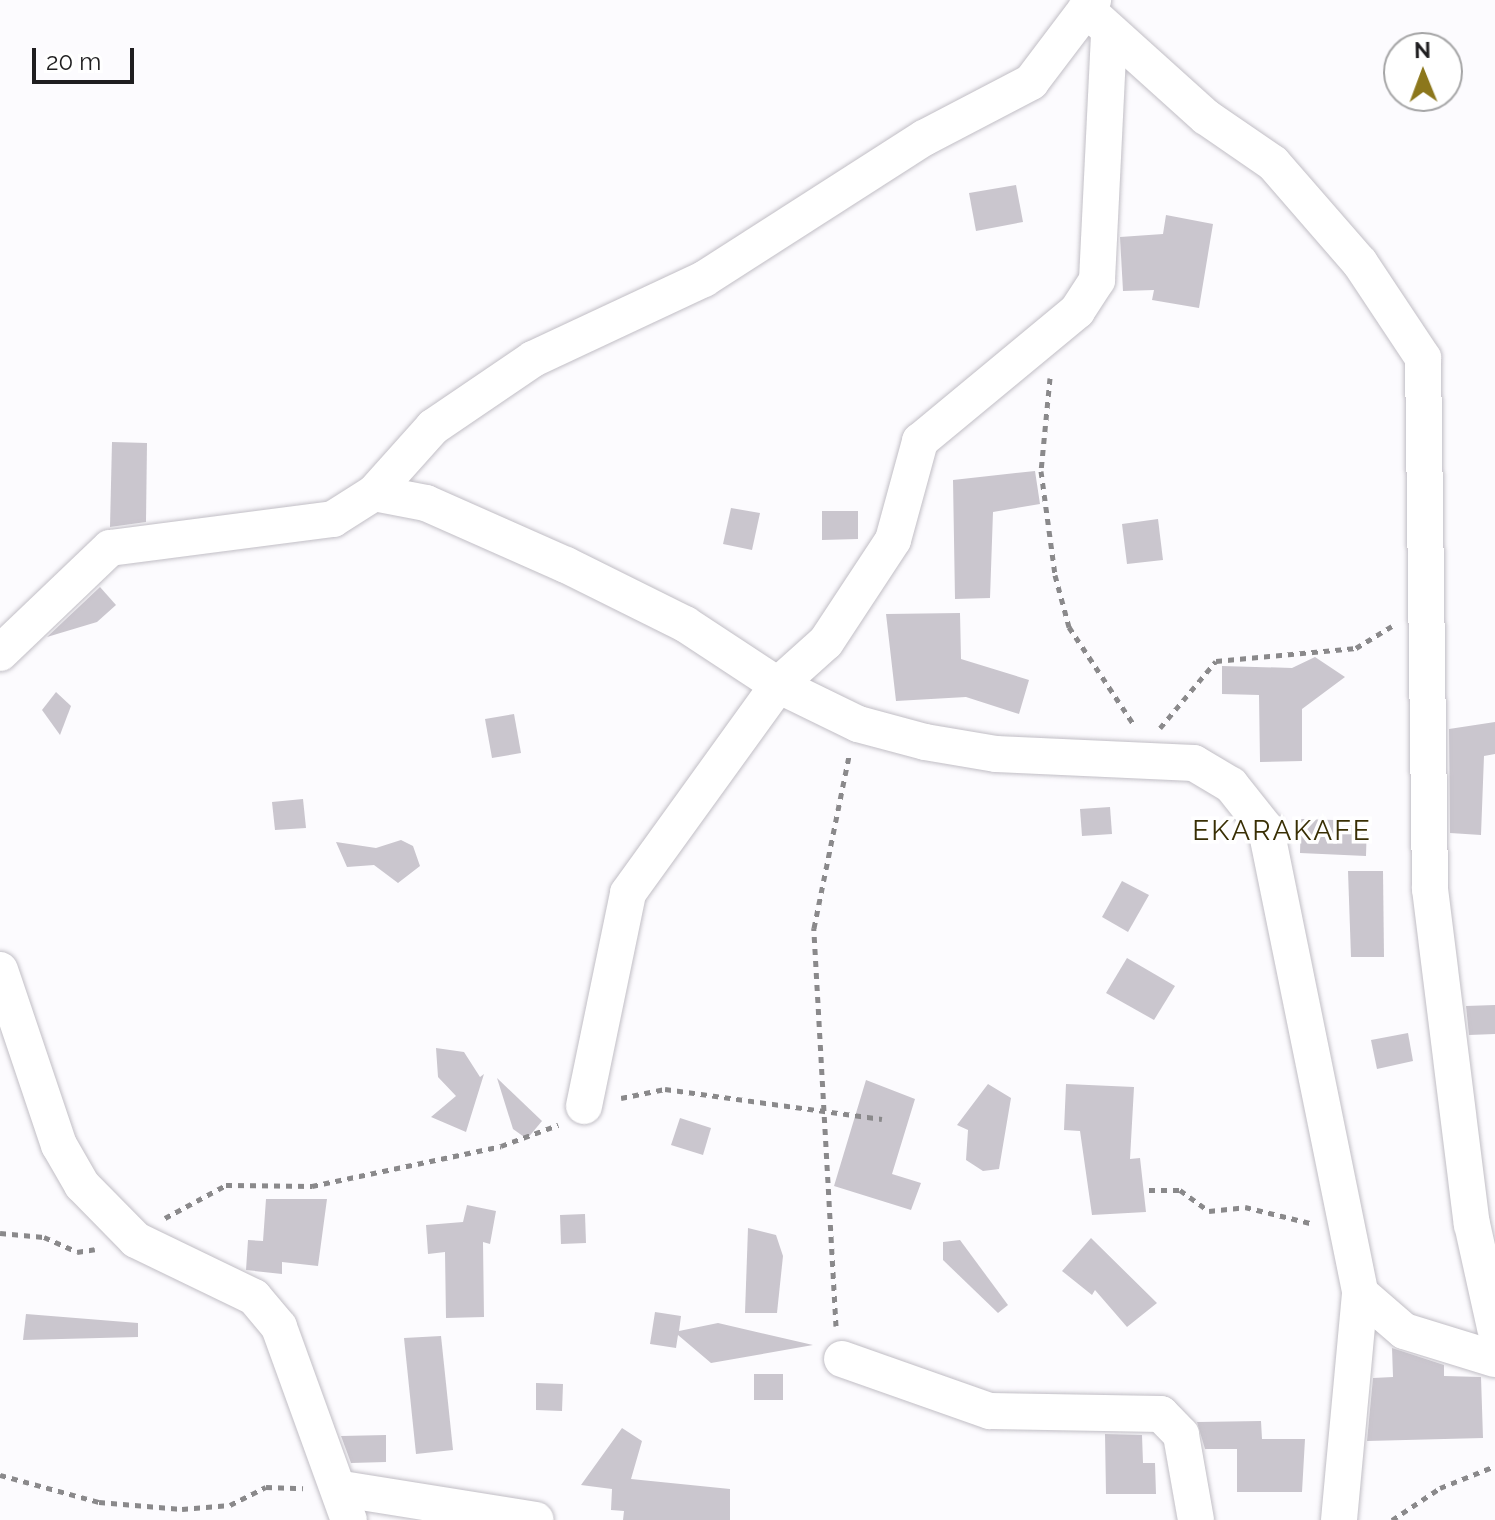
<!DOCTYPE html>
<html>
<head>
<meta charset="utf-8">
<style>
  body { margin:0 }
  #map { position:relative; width:1495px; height:1520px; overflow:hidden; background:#fcfbfe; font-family:Raleway,sans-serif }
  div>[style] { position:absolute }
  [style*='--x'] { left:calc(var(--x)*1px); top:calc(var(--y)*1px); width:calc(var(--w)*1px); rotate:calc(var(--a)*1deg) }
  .building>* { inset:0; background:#cac6ce }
  .path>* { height:5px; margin-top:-2.5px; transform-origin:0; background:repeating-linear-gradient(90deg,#8a898b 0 6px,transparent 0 12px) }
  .roads { filter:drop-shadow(0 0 2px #c1bec5) drop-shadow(0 0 2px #c1bec5) }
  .street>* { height:36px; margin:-18px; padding:0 18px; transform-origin:18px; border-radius:18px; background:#fff }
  span { translate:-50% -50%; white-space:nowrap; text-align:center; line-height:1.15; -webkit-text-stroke:7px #fff; paint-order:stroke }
  .quarter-label { font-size:28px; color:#392f04; letter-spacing:2px }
  .north { position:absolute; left:1383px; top:32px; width:80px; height:80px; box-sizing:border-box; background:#fff; border:2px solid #a5a5a6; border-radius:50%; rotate:359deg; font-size:22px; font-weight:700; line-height:32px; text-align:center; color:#1f1e20 }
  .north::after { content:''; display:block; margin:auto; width:28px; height:36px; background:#8c771c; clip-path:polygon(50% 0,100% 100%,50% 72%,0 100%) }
  .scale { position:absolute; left:32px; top:48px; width:102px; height:36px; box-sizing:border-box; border:4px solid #1f1e20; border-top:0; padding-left:10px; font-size:24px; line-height:28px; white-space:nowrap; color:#1f1e20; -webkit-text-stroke:6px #fff; paint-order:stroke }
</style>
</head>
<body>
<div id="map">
  <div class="building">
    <i style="clip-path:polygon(1016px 185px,1023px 222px,976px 231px,969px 193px)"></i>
    <i style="clip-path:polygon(1166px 215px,1213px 224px,1199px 308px,1152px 300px,1154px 290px,1123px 291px,1120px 237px,1163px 234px)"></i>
    <i style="clip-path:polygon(112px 442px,147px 443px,146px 522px,110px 527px)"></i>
    <i style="clip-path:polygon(1035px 471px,1040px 504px,993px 512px,990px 598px,955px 599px,953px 480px)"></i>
    <i style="clip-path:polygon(731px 508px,760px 513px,752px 550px,723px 544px)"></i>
    <i style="clip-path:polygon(822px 511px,858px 511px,858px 539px,822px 540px)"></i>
    <i style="clip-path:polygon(1158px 519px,1163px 560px,1127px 564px,1122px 524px)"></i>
    <i style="clip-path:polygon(100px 587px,116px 605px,97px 622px,47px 637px)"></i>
    <i style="clip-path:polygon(960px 613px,961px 659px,1029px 680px,1019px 714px,966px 697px,896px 701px,886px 614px)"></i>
    <i style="clip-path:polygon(1315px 657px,1345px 677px,1302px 709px,1302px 761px,1260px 762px,1259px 695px,1222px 694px,1222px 666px,1292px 668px)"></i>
    <i style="clip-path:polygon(56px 692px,71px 706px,60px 735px,42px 710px)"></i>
    <i style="clip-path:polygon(514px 714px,521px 753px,492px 758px,485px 719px)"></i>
    <i style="clip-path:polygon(1495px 722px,1495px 754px,1484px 756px,1481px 835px,1450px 833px,1449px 729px)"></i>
    <i style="clip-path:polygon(303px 799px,306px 828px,275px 830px,272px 802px)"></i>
    <i style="clip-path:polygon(1110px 807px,1112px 834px,1082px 836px,1080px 809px)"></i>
    <i style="clip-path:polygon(1301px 819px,1367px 821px,1366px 856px,1300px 853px)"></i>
    <i style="clip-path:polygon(401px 840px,413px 846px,420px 866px,398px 883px,374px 865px,347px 867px,336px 842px,376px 848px)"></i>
    <i style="clip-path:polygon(1348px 871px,1383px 871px,1384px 957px,1351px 957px)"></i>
    <i style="clip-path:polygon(1122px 881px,1149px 895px,1128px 932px,1102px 917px)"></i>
    <i style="clip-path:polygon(1127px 958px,1175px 986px,1154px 1020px,1106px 993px)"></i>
    <i style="clip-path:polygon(1495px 1005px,1495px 1034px,1469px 1035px,1466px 1006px)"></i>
    <i style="clip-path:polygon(1408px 1033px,1413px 1061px,1377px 1069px,1371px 1040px)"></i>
    <i style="clip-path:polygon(436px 1048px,464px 1052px,480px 1077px,484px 1074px,466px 1132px,431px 1117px,456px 1096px,438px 1077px)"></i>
    <i style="clip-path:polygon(497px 1078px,542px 1121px,527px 1139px,513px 1129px)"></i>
    <i style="clip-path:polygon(866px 1080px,915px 1099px,892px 1174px,921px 1183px,911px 1210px,834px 1186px)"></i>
    <i style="clip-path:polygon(988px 1084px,1011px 1098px,999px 1169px,983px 1171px,966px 1160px,968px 1130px,957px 1125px)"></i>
    <i style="clip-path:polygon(1066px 1084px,1134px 1087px,1130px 1159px,1140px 1158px,1146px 1212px,1092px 1215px,1080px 1131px,1064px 1130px)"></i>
    <i style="clip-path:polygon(680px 1118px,711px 1128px,703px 1155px,671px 1145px)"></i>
    <i style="clip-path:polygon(266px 1199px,327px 1199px,318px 1266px,282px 1262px,282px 1274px,246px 1270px,248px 1240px,263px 1241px)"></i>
    <i style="clip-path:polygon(467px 1205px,496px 1211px,490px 1244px,483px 1242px,484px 1317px,446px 1318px,445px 1252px,428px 1254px,426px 1225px,463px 1222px)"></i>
    <i style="clip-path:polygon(585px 1214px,586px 1243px,561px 1244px,560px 1215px)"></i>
    <i style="clip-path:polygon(748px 1228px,776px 1235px,783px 1256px,777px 1313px,745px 1313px)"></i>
    <i style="clip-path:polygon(1091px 1238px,1157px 1303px,1127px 1327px,1095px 1290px,1092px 1295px,1062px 1271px)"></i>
    <i style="clip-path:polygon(960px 1240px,1008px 1305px,998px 1313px,943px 1260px,943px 1242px)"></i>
    <i style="clip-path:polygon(655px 1312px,681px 1316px,679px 1331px,718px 1323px,813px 1345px,711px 1363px,678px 1335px,676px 1348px,650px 1344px)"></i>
    <i style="clip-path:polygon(26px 1314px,138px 1323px,138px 1337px,23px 1340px)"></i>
    <i style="clip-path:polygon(441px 1336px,453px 1450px,416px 1454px,404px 1338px)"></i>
    <i style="clip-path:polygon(1392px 1348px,1444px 1365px,1444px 1376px,1481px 1377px,1483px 1438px,1367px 1441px,1373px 1378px,1393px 1377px)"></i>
    <i style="clip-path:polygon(754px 1374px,783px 1374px,783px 1400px,754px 1400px)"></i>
    <i style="clip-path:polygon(536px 1383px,563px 1384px,562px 1411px,536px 1410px)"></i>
    <i style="clip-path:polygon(1261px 1421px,1262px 1439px,1305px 1439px,1302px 1492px,1237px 1492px,1237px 1449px,1205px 1449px,1197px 1422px)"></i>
    <i style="clip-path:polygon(622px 1428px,642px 1441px,631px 1479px,730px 1489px,730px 1520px,623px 1520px,624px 1511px,611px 1510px,612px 1489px,581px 1485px)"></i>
    <i style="clip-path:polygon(1105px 1434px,1142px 1435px,1143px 1463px,1155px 1463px,1156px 1494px,1106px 1494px)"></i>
    <i style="clip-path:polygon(386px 1435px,386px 1462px,351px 1463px,341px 1436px)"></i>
  </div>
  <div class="path">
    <i style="--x:1050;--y:378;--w:93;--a:95.5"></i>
    <i style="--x:1041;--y:471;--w:105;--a:82.3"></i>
    <i style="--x:1055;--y:575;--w:54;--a:74.9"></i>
    <i style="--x:1069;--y:627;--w:118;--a:56.4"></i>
    <i style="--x:1160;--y:728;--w:87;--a:-50.1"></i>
    <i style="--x:1216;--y:661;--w:141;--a:-5.3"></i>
    <i style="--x:1356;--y:648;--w:42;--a:-31.4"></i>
    <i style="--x:621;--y:1098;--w:45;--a:-11.6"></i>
    <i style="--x:665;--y:1089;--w:219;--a:7.9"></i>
    <i style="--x:1149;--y:1190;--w:31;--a:0"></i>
    <i style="--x:1180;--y:1190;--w:36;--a:36"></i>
    <i style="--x:1209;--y:1211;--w:36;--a:-6"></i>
    <i style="--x:1245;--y:1207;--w:67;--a:13.8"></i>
    <i style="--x:165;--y:1218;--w:69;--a:-28.4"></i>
    <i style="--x:226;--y:1185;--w:86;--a:0.7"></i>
    <i style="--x:312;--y:1186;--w:193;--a:-11.9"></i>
    <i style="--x:501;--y:1146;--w:61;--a:-20.2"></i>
    <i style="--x:0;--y:1233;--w:44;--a:5.2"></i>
    <i style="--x:44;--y:1237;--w:36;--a:24"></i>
    <i style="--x:77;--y:1252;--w:18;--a:-9"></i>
    <i style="--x:836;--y:1326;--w:399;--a:-93.2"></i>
    <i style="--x:814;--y:928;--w:176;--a:-78.5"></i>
    <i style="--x:0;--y:1475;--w:103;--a:15.3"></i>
    <i style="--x:99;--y:1502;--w:83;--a:4.8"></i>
    <i style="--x:182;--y:1509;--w:48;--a:-4.8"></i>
    <i style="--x:230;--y:1505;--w:40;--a:-26.6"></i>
    <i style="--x:266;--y:1487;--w:37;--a:2"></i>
    <i style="--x:1392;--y:1520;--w:58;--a:-33.7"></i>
    <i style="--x:1440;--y:1488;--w:59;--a:-21.8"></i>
  </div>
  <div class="roads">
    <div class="street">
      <i style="--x:1086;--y:9;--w:161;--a:42"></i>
      <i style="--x:1206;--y:117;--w:81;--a:34.5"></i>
      <i style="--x:1273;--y:163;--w:133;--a:49"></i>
      <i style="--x:1360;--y:263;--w:114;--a:56.4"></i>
      <i style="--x:1423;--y:358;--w:531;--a:89.24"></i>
      <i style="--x:1430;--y:889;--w:338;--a:82.9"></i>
      <i style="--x:1472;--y:1224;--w:107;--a:77.5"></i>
      <i style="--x:374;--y:493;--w:53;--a:10.9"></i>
      <i style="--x:426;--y:503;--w:153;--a:23.9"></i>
      <i style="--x:566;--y:565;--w:133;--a:26.4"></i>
      <i style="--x:685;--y:624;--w:111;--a:33.3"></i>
      <i style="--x:778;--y:685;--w:64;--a:-41.9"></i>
      <i style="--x:826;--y:642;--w:122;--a:-56.7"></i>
      <i style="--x:893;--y:540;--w:103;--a:-74.7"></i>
      <i style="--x:920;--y:441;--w:204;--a:-39.6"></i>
      <i style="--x:1077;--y:311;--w:37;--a:-57"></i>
      <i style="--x:1097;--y:280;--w:248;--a:-87.2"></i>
      <i style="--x:0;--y:653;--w:152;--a:-43.7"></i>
      <i style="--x:110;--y:548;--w:225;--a:-7.4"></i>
      <i style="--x:333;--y:519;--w:49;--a:-32.4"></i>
      <i style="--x:374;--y:493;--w:89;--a:-48.2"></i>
      <i style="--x:433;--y:427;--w:121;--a:-34.2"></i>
      <i style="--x:533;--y:359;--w:189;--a:-25.1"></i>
      <i style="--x:704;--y:279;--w:261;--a:-32.7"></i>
      <i style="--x:924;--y:138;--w:121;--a:-27.6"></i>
      <i style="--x:1031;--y:82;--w:103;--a:-52.9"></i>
      <i style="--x:0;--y:970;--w:185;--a:71.4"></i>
      <i style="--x:59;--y:1145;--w:46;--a:60.1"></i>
      <i style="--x:82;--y:1185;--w:77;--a:45.5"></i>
      <i style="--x:136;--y:1240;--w:131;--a:25.8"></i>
      <i style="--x:254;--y:1297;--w:39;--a:50"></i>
      <i style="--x:279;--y:1327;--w:205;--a:70.1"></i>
      <i style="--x:584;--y:1106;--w:217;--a:-78.3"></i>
      <i style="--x:628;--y:893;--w:256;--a:-54.2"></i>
      <i style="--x:778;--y:685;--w:89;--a:26"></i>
      <i style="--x:858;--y:724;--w:69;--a:15"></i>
      <i style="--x:925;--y:742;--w:72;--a:9.6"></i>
      <i style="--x:996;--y:754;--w:198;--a:2.6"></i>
      <i style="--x:1194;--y:763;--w:43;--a:30.7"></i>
      <i style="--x:1231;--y:785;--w:56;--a:51.5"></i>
      <i style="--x:1266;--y:829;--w:473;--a:78.5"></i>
      <i style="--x:1360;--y:1293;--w:58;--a:40.8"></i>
      <i style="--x:1404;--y:1331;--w:95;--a:17.1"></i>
      <i style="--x:842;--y:1359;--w:157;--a:19.4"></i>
      <i style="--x:990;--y:1411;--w:171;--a:1"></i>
      <i style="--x:1161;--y:1414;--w:29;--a:46"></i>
      <i style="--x:1181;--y:1435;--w:86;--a:80"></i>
      <i style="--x:343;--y:1489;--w:195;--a:9.1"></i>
      <i style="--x:1339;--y:1520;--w:228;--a:-84.7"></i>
    </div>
  </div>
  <div class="quarter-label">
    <span style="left:1282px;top:831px">EKARAKAFE</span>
  </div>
  <div class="north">N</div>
  <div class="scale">20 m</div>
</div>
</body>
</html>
